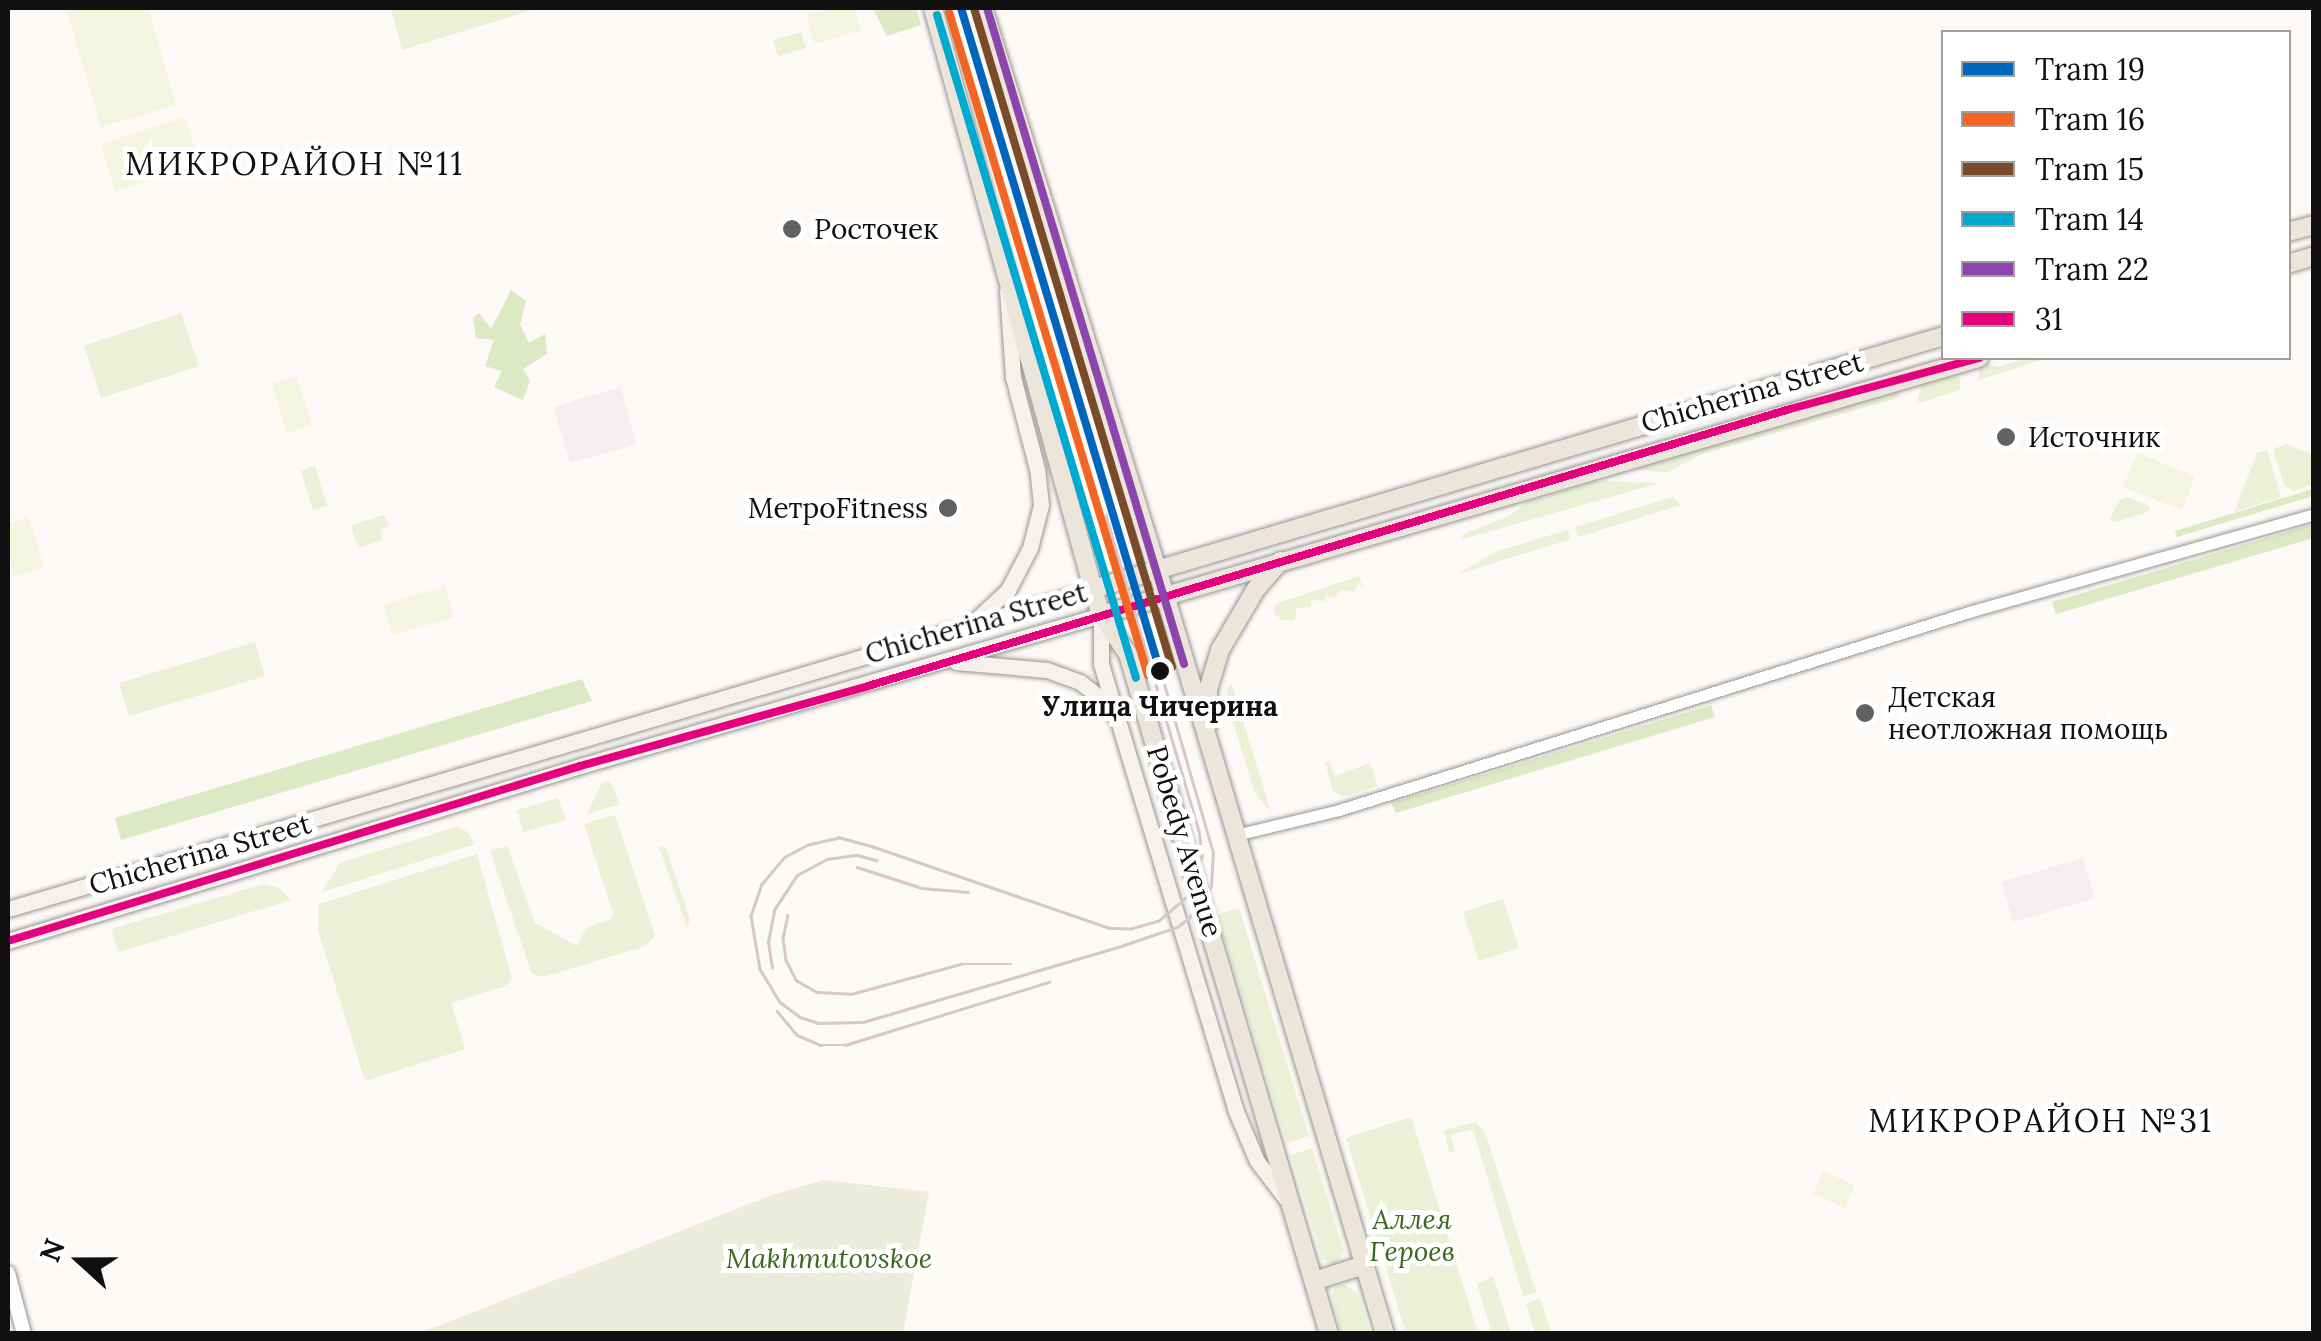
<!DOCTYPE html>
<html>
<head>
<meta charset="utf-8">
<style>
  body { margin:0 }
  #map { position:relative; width:2321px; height:1341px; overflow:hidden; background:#fcf9f6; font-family:Lora,serif }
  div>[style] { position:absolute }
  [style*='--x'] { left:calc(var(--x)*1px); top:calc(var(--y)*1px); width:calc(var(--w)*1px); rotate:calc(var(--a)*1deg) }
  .industrial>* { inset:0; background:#f3eef2 }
  .green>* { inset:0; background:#eaf1d6 }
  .forest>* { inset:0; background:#dde8c4 }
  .cemetery>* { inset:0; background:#ebecda }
  .pitch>* { inset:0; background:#f3f5df }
  .roads { filter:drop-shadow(0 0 2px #969594) drop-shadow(0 0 2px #969594) }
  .minor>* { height:11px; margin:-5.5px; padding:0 5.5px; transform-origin:5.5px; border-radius:5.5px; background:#fffefe }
  .tertiary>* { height:14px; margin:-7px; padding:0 7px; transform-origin:7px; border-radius:7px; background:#fffefe }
  .secondary>* { height:15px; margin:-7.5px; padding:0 7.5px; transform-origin:7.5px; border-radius:7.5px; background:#f6f2eb }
  .primary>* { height:18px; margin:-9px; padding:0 9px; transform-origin:9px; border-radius:9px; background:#ece5db }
  .tram>* { height:2.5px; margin:-1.25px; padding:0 1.25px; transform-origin:1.25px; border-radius:1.25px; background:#d8c6ca }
  .bus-1>* { height:8px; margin:-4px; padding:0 4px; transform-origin:4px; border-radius:4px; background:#e5007d }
  .tram-1>* { height:8px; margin:-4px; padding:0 4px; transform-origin:4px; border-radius:4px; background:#0065bd }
  .tram-2>* { height:8px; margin:-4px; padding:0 4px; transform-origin:4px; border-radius:4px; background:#f26522 }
  .tram-3>* { height:8px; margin:-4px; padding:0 4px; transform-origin:4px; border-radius:4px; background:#7a4b2a }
  .tram-4>* { height:8px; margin:-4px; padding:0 4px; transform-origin:4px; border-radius:4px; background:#00a9ce }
  .tram-5>* { height:8px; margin:-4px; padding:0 4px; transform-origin:4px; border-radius:4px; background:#8e44ad }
  .dots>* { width:28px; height:28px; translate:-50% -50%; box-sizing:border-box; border:5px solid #fff; border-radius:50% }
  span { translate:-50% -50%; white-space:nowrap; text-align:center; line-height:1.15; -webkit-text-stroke:10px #fff; paint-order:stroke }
  .poi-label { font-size:28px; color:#101010 }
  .left { translate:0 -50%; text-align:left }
  .right { translate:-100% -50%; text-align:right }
  .street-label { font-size:28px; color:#101010 }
  .stop-label { font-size:28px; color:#101010; font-weight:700 }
  .park-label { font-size:28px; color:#3b681f; font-style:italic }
  .quarter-label { font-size:32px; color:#101010; letter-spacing:2.5px }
  .frame { position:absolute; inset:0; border:10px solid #101010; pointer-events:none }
  .legend { position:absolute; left:1941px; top:30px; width:350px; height:330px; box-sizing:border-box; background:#fff; border:2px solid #9f9f9f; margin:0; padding:12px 18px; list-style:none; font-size:30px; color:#101010 }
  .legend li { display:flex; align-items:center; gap:20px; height:50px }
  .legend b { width:50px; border:2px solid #9f9f9f }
  .north { position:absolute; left:30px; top:1211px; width:100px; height:100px; -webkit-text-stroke:8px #fff; paint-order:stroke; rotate:291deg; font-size:28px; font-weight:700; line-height:40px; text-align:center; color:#101010 }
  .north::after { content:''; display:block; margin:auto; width:35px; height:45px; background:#101010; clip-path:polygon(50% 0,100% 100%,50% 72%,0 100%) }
</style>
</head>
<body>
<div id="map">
  <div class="industrial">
    <i style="clip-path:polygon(620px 387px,637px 444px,570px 463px,553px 407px)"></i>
    <i style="clip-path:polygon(2083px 858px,2095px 898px,2013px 922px,2001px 882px)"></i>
  </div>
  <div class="green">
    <i style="clip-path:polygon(391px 8px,538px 8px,402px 50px)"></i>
    <i style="clip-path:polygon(801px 32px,806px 48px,778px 56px,773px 40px)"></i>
    <i style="clip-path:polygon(181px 313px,199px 366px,101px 398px,84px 346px)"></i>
    <i style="clip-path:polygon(2027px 358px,2046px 358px,1979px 380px,1979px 367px,1983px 363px,1998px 367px)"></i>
    <i style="clip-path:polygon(1952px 375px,1960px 378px,1960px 390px,1916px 404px,1923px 383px)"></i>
    <i style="clip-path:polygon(1896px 389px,1900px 396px,1895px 399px,1702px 454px,1666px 473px,1618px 467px)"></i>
    <i style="clip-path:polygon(2287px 444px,2313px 455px,2313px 484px,2293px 491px,2284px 485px,2273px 449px)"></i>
    <i style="clip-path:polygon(2267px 450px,2281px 497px,2234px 512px,2257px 453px)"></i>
    <i style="clip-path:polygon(315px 466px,327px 506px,313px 510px,301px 471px)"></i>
    <i style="clip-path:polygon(1596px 481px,1660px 483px,1463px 539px,1462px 535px,1509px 516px,1527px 502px)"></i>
    <i style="clip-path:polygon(1673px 497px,1681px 505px,1578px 537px,1575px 527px)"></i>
    <i style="clip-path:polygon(2127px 497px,2151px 507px,2148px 512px,2116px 522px,2110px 520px,2118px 501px)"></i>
    <i style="clip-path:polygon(385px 515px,389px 526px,380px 529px,383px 540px,358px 548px,351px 525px)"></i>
    <i style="clip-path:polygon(1568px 530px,1571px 539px,1458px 574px,1497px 551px)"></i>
    <i style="clip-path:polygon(1359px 576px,1363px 589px,1359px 584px,1354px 592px,1340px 590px,1334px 598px,1325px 595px,1325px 601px,1311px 600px,1311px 606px,1296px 609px,1295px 620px,1282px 620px,1275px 614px,1274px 606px,1281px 602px)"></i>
    <i style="clip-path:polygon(255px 642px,265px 676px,129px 716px,119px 683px)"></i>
    <i style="clip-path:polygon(1232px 685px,1271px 812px,1255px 793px,1228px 706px,1227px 687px)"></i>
    <i style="clip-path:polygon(1329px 761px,1335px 776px,1370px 763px,1378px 786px,1344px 797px,1333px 791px,1325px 762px)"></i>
    <i style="clip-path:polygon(610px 781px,620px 804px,587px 814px,602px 782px)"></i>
    <i style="clip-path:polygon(558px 798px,566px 820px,523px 832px,517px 810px)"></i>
    <i style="clip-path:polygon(615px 815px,655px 936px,643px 947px,543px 977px,532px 974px,490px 851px,507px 846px,535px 923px,577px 946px,586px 928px,611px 919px,613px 913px,584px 824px)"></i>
    <i style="clip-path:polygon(456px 827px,466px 831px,475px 844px,322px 892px,340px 863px)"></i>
    <i style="clip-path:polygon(659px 846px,666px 848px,690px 919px,687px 928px)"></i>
    <i style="clip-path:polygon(477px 854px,512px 979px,505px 986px,451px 1003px,465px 1049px,365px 1081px,318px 930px,319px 904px)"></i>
    <i style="clip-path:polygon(264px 884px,279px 888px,291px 900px,119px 952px,111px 929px)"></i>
    <i style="clip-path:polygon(1503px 899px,1519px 948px,1479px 961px,1463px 912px)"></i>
    <i style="clip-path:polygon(1239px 908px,1309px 1136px,1287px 1143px,1217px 914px)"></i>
    <i style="clip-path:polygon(1411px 1117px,1478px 1333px,1406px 1333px,1346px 1138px)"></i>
    <i style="clip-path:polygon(1475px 1122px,1485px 1132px,1536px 1292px,1523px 1296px,1473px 1129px,1451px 1135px,1455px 1151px,1449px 1153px,1444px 1130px)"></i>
    <i style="clip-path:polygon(1312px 1148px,1344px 1251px,1335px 1266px,1322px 1258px,1291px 1155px)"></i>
    <i style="clip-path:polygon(1493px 1276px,1511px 1333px,1492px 1333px,1477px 1284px)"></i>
    <i style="clip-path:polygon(1344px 1284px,1359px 1295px,1370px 1333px,1341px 1333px,1332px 1294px,1336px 1286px)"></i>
    <i style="clip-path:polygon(1540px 1298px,1551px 1332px,1547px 1333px,1535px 1333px,1526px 1304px)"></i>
  </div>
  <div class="forest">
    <i style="clip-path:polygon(873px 8px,916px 8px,921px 25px,887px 36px)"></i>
    <i style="clip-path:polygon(511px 290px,526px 301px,520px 325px,529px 343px,545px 334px,547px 354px,523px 369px,530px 381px,523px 400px,494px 387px,502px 371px,485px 366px,494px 340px,476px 338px,473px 318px,479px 313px,491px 329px)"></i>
    <i style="clip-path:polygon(2313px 489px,2313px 496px,2177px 537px,2175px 531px)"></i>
    <i style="clip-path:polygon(2313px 524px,2313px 538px,2056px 614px,2052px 602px)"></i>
    <i style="clip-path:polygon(582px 679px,592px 701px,121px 840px,115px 818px)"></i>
    <i style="clip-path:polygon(1711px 705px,1715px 717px,1396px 813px,1391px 803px)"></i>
  </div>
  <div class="cemetery">
    <i style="clip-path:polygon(824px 1180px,929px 1192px,903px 1333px,420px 1333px,775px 1194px)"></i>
  </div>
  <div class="pitch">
    <i style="clip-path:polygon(66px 8px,148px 8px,176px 105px,101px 127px)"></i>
    <i style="clip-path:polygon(830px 8px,854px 8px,861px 30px,815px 44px,806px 15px)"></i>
    <i style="clip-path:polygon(185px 117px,200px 164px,115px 191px,101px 144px)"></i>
    <i style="clip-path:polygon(296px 377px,312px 425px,287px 433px,272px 384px)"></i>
    <i style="clip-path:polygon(2137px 453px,2195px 476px,2182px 510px,2123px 487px)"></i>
    <i style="clip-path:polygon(28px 517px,44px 567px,12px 577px,8px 524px)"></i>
    <i style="clip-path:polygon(445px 586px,454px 617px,393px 635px,384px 605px)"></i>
    <i style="clip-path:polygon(1823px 1171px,1855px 1185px,1845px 1208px,1813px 1194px)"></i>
  </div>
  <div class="roads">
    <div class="minor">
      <i style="--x:1235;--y:835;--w:107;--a:-13.5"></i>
      <i style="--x:1339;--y:810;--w:664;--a:-17.45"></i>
      <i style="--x:1972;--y:611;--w:355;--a:-15.8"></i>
    </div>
    <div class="tertiary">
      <i style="--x:8;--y:1273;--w:63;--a:75.3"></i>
    </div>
    <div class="secondary">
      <i style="--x:978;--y:618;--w:41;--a:-43"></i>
      <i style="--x:1008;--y:590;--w:47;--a:-62.4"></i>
      <i style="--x:1030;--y:548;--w:44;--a:-75.7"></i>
      <i style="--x:1041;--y:505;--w:36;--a:-96"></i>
      <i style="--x:1037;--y:469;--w:95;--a:-104.6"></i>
      <i style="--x:1013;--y:377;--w:87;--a:-93.9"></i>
      <i style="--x:956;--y:662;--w:91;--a:5"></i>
      <i style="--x:1047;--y:670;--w:35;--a:20"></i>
      <i style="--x:1080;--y:682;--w:29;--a:38"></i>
      <i style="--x:1103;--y:700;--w:16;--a:55"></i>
      <i style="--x:8;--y:909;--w:1131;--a:-16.43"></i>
      <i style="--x:8;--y:941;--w:598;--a:-17.01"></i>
      <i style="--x:580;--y:766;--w:542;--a:-16.16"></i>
      <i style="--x:1101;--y:615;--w:49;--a:90"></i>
      <i style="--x:1101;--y:664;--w:465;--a:73.2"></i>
      <i style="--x:1235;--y:1109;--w:56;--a:67.1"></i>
      <i style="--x:1257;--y:1161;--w:49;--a:52.4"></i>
    </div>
    <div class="primary">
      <i style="--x:933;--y:8;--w:603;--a:74.6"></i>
      <i style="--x:1093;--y:589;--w:27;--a:73"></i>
      <i style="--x:1101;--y:615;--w:47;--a:55.3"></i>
      <i style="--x:1128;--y:654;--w:709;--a:73.53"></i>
      <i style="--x:983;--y:8;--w:615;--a:72.77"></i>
      <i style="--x:1165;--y:595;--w:771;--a:73.42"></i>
      <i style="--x:2288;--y:232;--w:27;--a:-15"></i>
      <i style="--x:2288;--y:264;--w:27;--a:-17"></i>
      <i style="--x:1093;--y:589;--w:888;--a:-16.56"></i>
      <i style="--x:1101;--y:615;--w:915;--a:-16.32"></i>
      <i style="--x:1208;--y:724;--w:34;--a:-90"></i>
      <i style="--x:1208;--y:690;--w:42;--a:-73.3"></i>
      <i style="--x:1220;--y:650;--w:71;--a:-59.5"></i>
      <i style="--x:1256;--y:589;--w:37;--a:-49"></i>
      <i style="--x:1314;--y:1281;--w:52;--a:-17.7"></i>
    </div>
  </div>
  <div class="tram">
    <i style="--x:1106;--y:515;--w:328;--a:73.6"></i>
    <i style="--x:1199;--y:830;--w:26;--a:83"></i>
    <i style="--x:1202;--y:856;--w:38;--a:105"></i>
    <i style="--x:1192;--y:893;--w:43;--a:139.7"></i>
    <i style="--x:1159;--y:921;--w:29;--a:164"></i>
    <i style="--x:1131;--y:929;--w:23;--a:-178"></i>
    <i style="--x:1108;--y:928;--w:249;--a:-161"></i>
    <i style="--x:873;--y:847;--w:35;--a:-165"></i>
    <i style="--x:839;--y:838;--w:32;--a:167"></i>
    <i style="--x:808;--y:845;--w:26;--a:152"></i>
    <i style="--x:785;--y:857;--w:35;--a:130"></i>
    <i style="--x:762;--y:884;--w:34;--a:109"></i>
    <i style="--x:751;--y:916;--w:54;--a:80.4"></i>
    <i style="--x:760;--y:969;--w:39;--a:59"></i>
    <i style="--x:780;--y:1002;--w:25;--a:37"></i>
    <i style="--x:800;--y:1017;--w:19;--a:18"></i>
    <i style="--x:818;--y:1023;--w:45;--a:-1.3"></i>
    <i style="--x:863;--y:1022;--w:266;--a:-16.4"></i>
    <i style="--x:1118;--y:947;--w:62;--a:-18.7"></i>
    <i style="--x:1177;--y:927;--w:15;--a:-37"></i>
    <i style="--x:1189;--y:918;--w:38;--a:-55"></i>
    <i style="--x:1211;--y:887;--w:34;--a:-87"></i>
    <i style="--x:1213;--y:853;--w:190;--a:-106.2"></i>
    <i style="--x:857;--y:867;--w:68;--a:17.9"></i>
    <i style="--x:922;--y:888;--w:46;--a:5"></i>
    <i style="--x:788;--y:915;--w:24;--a:102"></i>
    <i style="--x:783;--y:938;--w:22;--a:82"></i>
    <i style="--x:786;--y:960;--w:22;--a:63"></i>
    <i style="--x:796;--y:980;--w:24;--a:30"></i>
    <i style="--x:817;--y:992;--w:34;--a:3"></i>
    <i style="--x:851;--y:994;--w:114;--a:-15.3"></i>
    <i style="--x:961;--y:964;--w:50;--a:0"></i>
    <i style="--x:772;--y:968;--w:26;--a:-99"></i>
    <i style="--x:768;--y:942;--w:33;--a:-79"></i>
    <i style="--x:774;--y:910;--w:42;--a:-56.7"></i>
    <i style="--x:797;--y:875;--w:34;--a:-28"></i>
    <i style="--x:827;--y:859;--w:30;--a:-8"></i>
    <i style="--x:857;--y:855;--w:20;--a:15"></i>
    <i style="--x:777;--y:1011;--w:31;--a:50"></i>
    <i style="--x:797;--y:1035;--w:26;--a:23"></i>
    <i style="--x:821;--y:1045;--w:24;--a:0"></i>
    <i style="--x:845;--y:1045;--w:214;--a:-17.2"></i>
  </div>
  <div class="bus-1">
    <i style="--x:8;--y:941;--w:598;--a:-17.01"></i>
    <i style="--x:580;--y:766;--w:299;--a:-15.5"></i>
    <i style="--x:868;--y:686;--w:963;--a:-16.72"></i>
    <i style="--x:1790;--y:409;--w:196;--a:-15.1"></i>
  </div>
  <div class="tram-1">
    <i style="--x:961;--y:8;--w:692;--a:73.29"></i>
  </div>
  <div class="tram-2">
    <i style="--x:949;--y:12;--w:692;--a:73.29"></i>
  </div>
  <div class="tram-3">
    <i style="--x:974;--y:8;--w:688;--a:73.28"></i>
  </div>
  <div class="tram-4">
    <i style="--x:937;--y:15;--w:692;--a:73.29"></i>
  </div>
  <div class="tram-5">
    <i style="--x:987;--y:8;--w:685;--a:73.28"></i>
  </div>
  <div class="dots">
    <i style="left:792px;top:229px;background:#636260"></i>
    <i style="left:2006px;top:437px;background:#636260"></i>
    <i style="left:948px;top:508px;background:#636260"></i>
    <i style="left:1160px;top:671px;background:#101010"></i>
    <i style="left:1865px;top:713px;background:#636260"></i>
  </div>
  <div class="poi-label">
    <span class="left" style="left:814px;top:229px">Росточек</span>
    <span class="left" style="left:2028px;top:437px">Источник</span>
    <span class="right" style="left:928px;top:508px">МетроFitness</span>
    <span class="left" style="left:1888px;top:713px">Детская<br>неотложная помощь</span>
  </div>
  <div class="street-label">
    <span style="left:1752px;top:392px;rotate:-16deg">Chicherina Street</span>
    <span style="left:976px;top:623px;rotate:-16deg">Chicherina Street</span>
    <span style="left:1185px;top:841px;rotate:73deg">Pobedy Avenue</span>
    <span style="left:200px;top:854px;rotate:-16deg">Chicherina Street</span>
  </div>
  <div class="stop-label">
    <span style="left:1160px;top:706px">Улица Чичерина</span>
  </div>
  <div class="park-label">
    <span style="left:1412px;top:1235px">Аллея<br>Героев</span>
    <span style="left:829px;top:1258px">Makhmutovskoe</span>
  </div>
  <div class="quarter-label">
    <span style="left:295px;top:164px">МИКРОРАЙОН №11</span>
    <span style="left:2041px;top:1121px">МИКРОРАЙОН №31</span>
  </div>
  <div class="frame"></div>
  <ul class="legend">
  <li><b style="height:12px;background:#0065bd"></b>Tram 19</li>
  <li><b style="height:12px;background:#f26522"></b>Tram 16</li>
  <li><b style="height:12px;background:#7a4b2a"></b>Tram 15</li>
  <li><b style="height:12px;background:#00a9ce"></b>Tram 14</li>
  <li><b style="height:12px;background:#8e44ad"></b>Tram 22</li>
  <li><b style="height:12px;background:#e5007d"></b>31</li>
  </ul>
  <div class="north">N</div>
</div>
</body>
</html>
